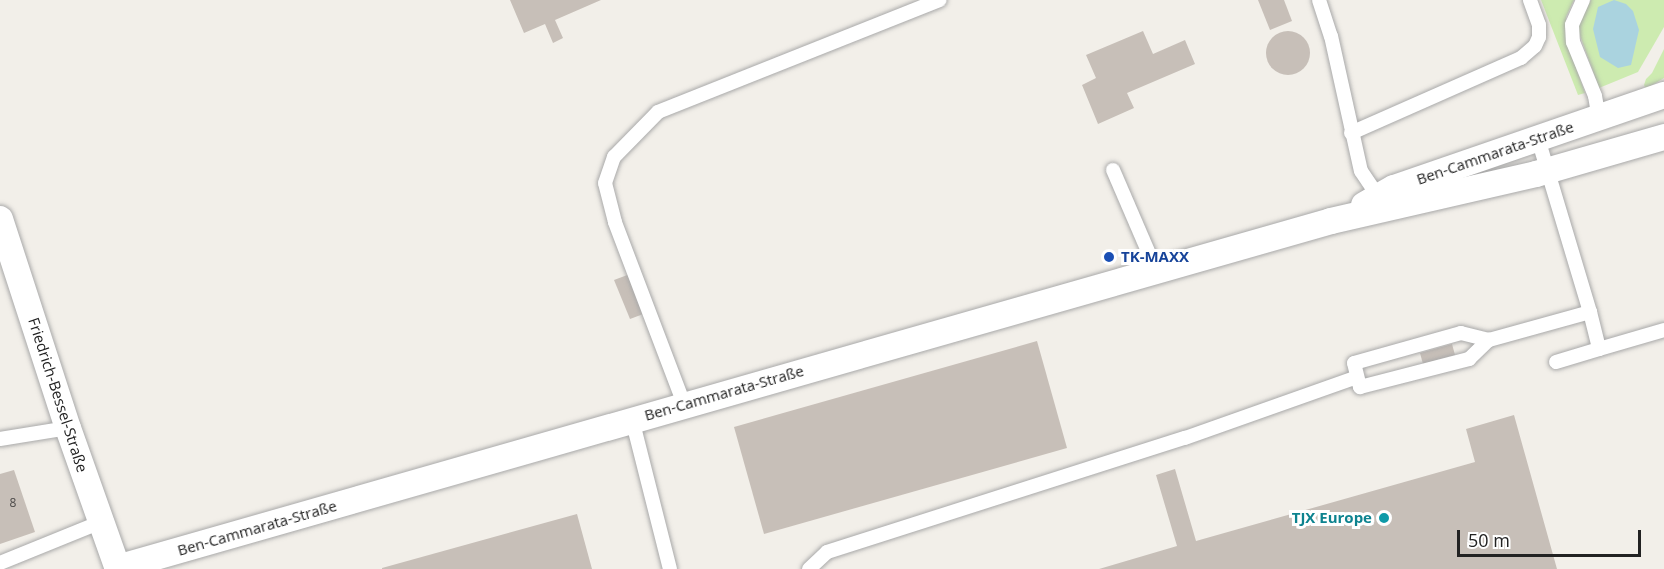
<!DOCTYPE html>
<html>
<head>
<meta charset="utf-8">
<style>
  body { margin:0 }
  #map { position:relative; width:1664px; height:569px; overflow:hidden; background:#f2efe9; font-family:"Open Sans",sans-serif }
  div>[style] { position:absolute }
  [style*='--x'] { left:calc(var(--x)*1px); top:calc(var(--y)*1px); width:calc(var(--w)*1px); rotate:calc(var(--a)*1deg) }
  .grass>* { inset:0; background:#cdebb0 }
  .water>* { inset:0; background:#aad3df }
  .building>* { inset:0; background:#c7bfb8 }
  .round { border-radius:50% }
  .roads { filter:drop-shadow(0 0 2px #a9a9a9) drop-shadow(0 0 2px #a9a9a9) }
  .service>* { height:14px; margin:-7px; padding:0 7px; transform-origin:7px; border-radius:7px; background:#fff }
  .minor>* { height:26px; margin:-13px; padding:0 13px; transform-origin:13px; border-radius:13px; background:#fff }
  .dots>* { width:16px; height:16px; translate:-50% -50%; box-sizing:border-box; border:3px solid #fff; border-radius:50% }
  span { translate:-50% -50%; white-space:nowrap; text-align:center; line-height:1.15; -webkit-text-stroke:6px #fff; paint-order:stroke }
  .number-label { font-size:12px; color:#4b4948 }
  .number-label span { -webkit-text-stroke-width:0 }
  .street-label { font-size:15px; color:#222 }
  .transit-label { font-size:15px; color:#164399; font-weight:700 }
  .left { translate:0 -50%; text-align:left }
  .culture-label { font-size:15px; color:#0d838f; font-weight:700 }
  .right { translate:-100% -50%; text-align:right }
  .scale { position:absolute; left:1457px; top:530px; width:184px; height:27px; box-sizing:border-box; border:3px solid #222; border-top:0; padding-left:8px; font-size:18px; line-height:21px; white-space:nowrap; color:#222; -webkit-text-stroke:4px #fff; paint-order:stroke }
</style>
</head>
<body>
<div id="map">
  <div class="grass">
    <i style="clip-path:polygon(1541px 0,1574px 0,1566px 17px,1566px 39px,1585px 93px,1578px 95px)"></i>
    <i style="clip-path:polygon(1591px 0,1664px 0,1664px 27px,1638px 72px,1599px 88px,1578px 30px,1582px 14px)"></i>
    <i style="clip-path:polygon(1664px 49px,1664px 78px,1646px 89px,1644px 85px,1646px 79px,1652px 73px)"></i>
  </div>
  <div class="water">
    <i style="clip-path:polygon(1614px 0,1626px 4px,1633px 11px,1639px 30px,1631px 65px,1618px 68px,1600px 57px,1593px 29px,1598px 7px)"></i>
  </div>
  <div class="building">
    <i style="clip-path:polygon(510px 0,601px 0,555px 20px,563px 38px,553px 43px,545px 24px,524px 33px)"></i>
    <i style="clip-path:polygon(1258px 0,1284px 0,1292px 21px,1270px 30px)"></i>
    <i style="clip-path:polygon(1143px 31px,1153px 54px,1185px 40px,1195px 64px,1127px 93px,1134px 108px,1098px 124px,1082px 85px,1096px 78px,1086px 55px)"></i>
    <i class="round" style="left:1266px;top:31px;width:44px;height:44px"></i>
    <i style="clip-path:polygon(630px 274px,646px 313px,630px 319px,614px 280px)"></i>
    <i style="clip-path:polygon(1037px 341px,1067px 448px,764px 534px,734px 427px)"></i>
    <i style="clip-path:polygon(1452px 344px,1455px 355px,1423px 364px,1420px 353px)"></i>
    <i style="clip-path:polygon(1514px 415px,1557px 569px,1099px 569px,1177px 546px,1156px 475px,1175px 469px,1196px 541px,1475px 462px,1466px 429px)"></i>
    <i style="clip-path:polygon(14px 470px,35px 532px,0 544px,0 474px)"></i>
    <i style="clip-path:polygon(577px 514px,592px 569px,382px 569px,382px 568px)"></i>
  </div>
  <div class="roads">
    <div class="service">
      <i style="--x:1319;--y:0;--w:38;--a:72"></i>
      <i style="--x:1331;--y:36;--w:138;--a:77.5"></i>
      <i style="--x:1361;--y:171;--w:32;--a:56"></i>
      <i style="--x:1583;--y:0;--w:27;--a:114"></i>
      <i style="--x:1572;--y:25;--w:17;--a:87"></i>
      <i style="--x:1573;--y:42;--w:58;--a:67.8"></i>
      <i style="--x:1595;--y:96;--w:22;--a:80"></i>
      <i style="--x:1351;--y:133;--w:186;--a:-23.8"></i>
      <i style="--x:1521;--y:58;--w:18;--a:-41"></i>
      <i style="--x:1535;--y:46;--w:10;--a:-66"></i>
      <i style="--x:1539;--y:37;--w:12;--a:-90"></i>
      <i style="--x:1539;--y:25;--w:27;--a:-110"></i>
      <i style="--x:1113;--y:170;--w:109;--a:66.7"></i>
      <i style="--x:1590;--y:312;--w:38;--a:76"></i>
      <i style="--x:1599;--y:349;--w:68;--a:-16.3"></i>
      <i style="--x:1489;--y:340;--w:29;--a:-166"></i>
      <i style="--x:1461;--y:333;--w:111;--a:164.3"></i>
      <i style="--x:1354;--y:363;--w:25;--a:76"></i>
      <i style="--x:1360;--y:387;--w:113;--a:-14.4"></i>
      <i style="--x:1469;--y:359;--w:28;--a:-44"></i>
      <i style="--x:1489;--y:340;--w:105;--a:-15.5"></i>
      <i style="--x:1590;--y:312;--w:181;--a:-106.7"></i>
      <i style="--x:1556;--y:362;--w:45;--a:-16.8"></i>
      <i style="--x:684;--y:404;--w:195;--a:-110.8"></i>
      <i style="--x:615;--y:222;--w:40;--a:-104.4"></i>
      <i style="--x:605;--y:183;--w:28;--a:-71"></i>
      <i style="--x:614;--y:157;--w:63;--a:-45.6"></i>
      <i style="--x:658;--y:112;--w:303;--a:-21.7"></i>
      <i style="--x:632;--y:419;--w:155;--a:75.8"></i>
      <i style="--x:0;--y:439;--w:69;--a:-9.2"></i>
      <i style="--x:0;--y:563;--w:109;--a:-22.1"></i>
      <i style="--x:809;--y:569;--w:25;--a:-43"></i>
      <i style="--x:827;--y:552;--w:376;--a:-17.7"></i>
      <i style="--x:1185;--y:438;--w:182;--a:-19.5"></i>
    </div>
    <div class="minor">
      <i style="--x:1364;--y:205;--w:34;--a:-30"></i>
      <i style="--x:1394;--y:188;--w:286;--a:-19"></i>
      <i style="--x:0;--y:219;--w:220;--a:72"></i>
      <i style="--x:68;--y:428;--w:150;--a:70.5"></i>
      <i style="--x:117;--y:568;--w:1263;--a:-15.95"></i>
      <i style="--x:1331;--y:221;--w:210;--a:-12.9"></i>
      <i style="--x:1536;--y:174;--w:133;--a:-16.1"></i>
    </div>
  </div>
  <div class="dots">
    <i style="left:1109px;top:257px;background:#1a4fb4"></i>
    <i style="left:1384px;top:518px;background:#0f9aa8"></i>
  </div>
  <div class="number-label">
    <span style="left:13px;top:503px">8</span>
  </div>
  <div class="street-label">
    <span style="left:1495px;top:153px;rotate:-19deg">Ben-Cammarata-Straße</span>
    <span style="left:724px;top:393px;rotate:-16deg">Ben-Cammarata-Straße</span>
    <span style="left:58px;top:395px;rotate:72deg">Friedrich-Bessel-Straße</span>
    <span style="left:257px;top:528px;rotate:-16deg">Ben-Cammarata-Straße</span>
  </div>
  <div class="transit-label">
    <span class="left" style="left:1121px;top:257px">TK-MAXX</span>
  </div>
  <div class="culture-label">
    <span class="right" style="left:1372px;top:518px">TJX Europe</span>
  </div>
  <div class="scale">50 m</div>
</div>
</body>
</html>
